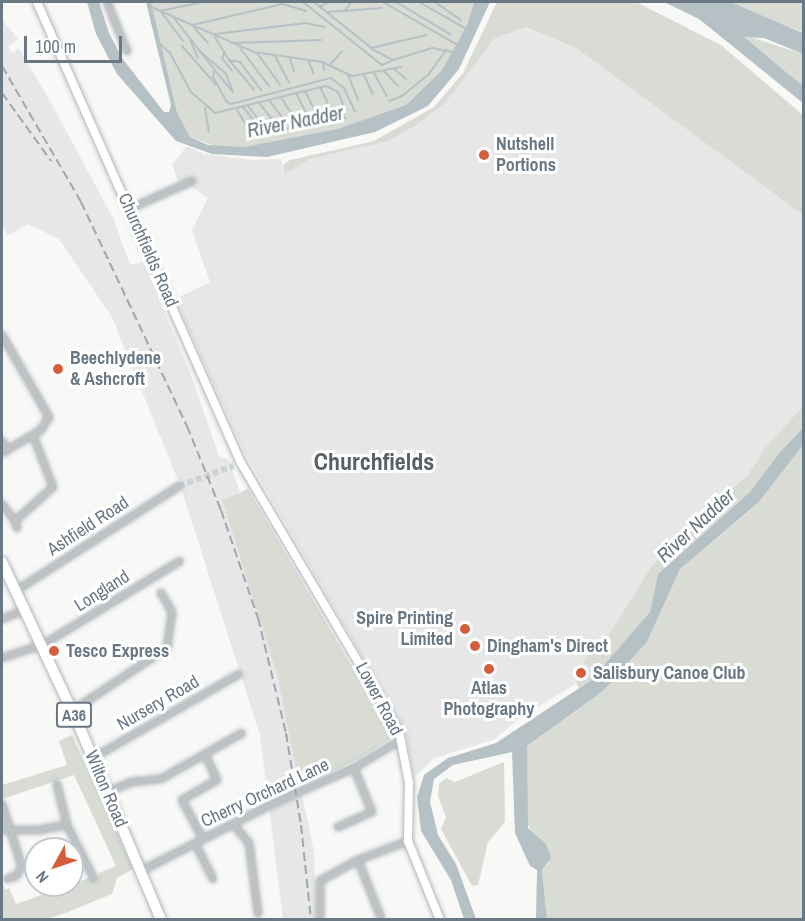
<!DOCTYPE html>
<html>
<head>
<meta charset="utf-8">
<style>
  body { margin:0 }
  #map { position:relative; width:805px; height:921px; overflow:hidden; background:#f8f8f6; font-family:"Archivo Narrow",sans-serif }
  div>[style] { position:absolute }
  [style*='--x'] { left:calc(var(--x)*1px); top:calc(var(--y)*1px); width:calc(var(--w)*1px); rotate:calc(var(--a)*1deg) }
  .built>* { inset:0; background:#e6e7e6 }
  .green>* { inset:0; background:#d8dcd5 }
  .water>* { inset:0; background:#b6c1c5 }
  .stream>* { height:2px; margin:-1px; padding:0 1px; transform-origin:1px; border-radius:1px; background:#b6c1c5 }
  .street-tunnel>* { height:6px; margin-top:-3px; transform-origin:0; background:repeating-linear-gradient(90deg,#cdd2d4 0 6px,transparent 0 9px) }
  .roads { filter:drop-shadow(0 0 2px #b2b7bc) drop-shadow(0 0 2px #b2b7bc) }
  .street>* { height:6px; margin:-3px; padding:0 3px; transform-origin:3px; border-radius:3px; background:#bdc2c5 }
  .secondary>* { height:8px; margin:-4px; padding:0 4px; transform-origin:4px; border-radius:4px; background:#fff }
  .highway>* { height:10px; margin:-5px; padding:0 5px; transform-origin:5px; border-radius:5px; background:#fff }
  .rail>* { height:2px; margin-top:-1px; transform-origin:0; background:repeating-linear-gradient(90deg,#a0a6ab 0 9px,transparent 0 13.5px) }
  .dots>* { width:16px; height:16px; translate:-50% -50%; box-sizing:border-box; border:3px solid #fff; border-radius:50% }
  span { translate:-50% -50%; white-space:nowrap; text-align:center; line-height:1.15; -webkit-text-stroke:6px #fff; paint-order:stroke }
  .shield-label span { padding:2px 4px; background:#fff; border:2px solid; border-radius:4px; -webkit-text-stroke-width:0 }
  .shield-label { font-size:16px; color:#6a7884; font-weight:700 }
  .poi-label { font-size:18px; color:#6a7884; font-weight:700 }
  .left { translate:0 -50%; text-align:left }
  .right { translate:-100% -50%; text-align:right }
  .street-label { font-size:18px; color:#6a7884 }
  .water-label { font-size:20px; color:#66787f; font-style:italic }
  .district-label { font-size:24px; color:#57616a; font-weight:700 }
  .frame { position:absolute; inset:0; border:3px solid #6a7884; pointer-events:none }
  .north { position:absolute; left:24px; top:837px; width:60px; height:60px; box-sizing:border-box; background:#fff; border:2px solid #c3c9ce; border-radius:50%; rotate:230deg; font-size:16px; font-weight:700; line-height:24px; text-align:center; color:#6a7884 }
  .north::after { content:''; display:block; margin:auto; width:21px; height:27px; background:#d35e3b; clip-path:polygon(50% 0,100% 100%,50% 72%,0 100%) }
  .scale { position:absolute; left:24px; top:36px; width:98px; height:27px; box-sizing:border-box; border:3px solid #6a7884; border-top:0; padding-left:8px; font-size:18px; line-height:21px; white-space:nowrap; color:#6a7884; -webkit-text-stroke:4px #fff; paint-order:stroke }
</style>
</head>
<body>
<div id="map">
  <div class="built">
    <i style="clip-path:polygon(2px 20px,18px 39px,8px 47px,12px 53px,19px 49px,49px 99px,114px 220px,130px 265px,143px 262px,191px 375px,219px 456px,229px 460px,240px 492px,222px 500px,277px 675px,314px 852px,316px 919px,283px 919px,260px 735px,181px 488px,112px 317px,59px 239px,28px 224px,7px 236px,2px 225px)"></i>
    <i style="clip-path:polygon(526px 27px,576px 48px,803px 215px,803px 406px,765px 448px,747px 476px,691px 523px,651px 567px,610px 633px,594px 644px,583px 661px,590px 668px,579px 682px,521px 717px,495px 739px,435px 758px,414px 777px,406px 732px,246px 455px,175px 299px,210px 282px,192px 230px,208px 198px,191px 186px,181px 190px,172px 164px,187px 146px,204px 154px,252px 160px,281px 159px,285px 174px,309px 159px,389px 141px,445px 103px,495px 37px)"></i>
  </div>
  <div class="green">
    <i style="clip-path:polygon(151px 2px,474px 2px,467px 25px,442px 70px,406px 105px,337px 129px,244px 147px,217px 147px,190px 137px,177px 112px)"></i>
    <i style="clip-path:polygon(497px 2px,636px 2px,721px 45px,803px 115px,803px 215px,576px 48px,526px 27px,495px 38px,445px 103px,419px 123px,389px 141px,310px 159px,285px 174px,283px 165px,290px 160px,374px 141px,434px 107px,463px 73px)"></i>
    <i style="clip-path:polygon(725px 2px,803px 2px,803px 32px)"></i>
    <i style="clip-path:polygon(744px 35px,803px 54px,803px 86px,744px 37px)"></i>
    <i style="clip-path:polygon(803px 406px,803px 428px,780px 452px,750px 492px,658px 574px,650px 612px,590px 681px,579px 688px,576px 683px,590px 668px,583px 662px,594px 644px,610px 633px,651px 567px,691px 523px,747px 476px,765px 448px)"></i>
    <i style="clip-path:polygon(803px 445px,803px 919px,547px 919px,542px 870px,549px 862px,527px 823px,527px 746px,603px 691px,647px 642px,680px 569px,753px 508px)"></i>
    <i style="clip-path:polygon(248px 489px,393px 737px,360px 758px,300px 787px,277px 675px,222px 500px)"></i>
    <i style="clip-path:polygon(72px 735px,133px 869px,117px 878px,112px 894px,68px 912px,47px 919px,2px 919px,2px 882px,5px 890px,9px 888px,16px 904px,89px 878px,96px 883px,99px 873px,116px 866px,74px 775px,2px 799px,2px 785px,67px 765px,59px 741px)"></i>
    <i style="clip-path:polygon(504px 762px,505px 822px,488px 842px,478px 885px,472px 886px,441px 829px,446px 817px,438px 796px,439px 784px,446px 778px,455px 782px)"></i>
  </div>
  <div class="water">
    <i style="clip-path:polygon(87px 2px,99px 2px,109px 33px,122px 58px,164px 112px,169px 112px,171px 105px,146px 2px,151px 2px,177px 112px,190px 137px,208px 145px,244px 147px,337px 129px,406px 105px,442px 70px,467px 25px,474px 2px,490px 2px,459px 69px,428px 106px,375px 132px,267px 157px,212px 154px,176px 141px,117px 74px,96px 34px)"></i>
    <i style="clip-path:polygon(664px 2px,730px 2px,803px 33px,803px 54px,764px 38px,744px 37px,803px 86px,803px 103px,699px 19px)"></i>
    <i style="clip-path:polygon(803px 428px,803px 445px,758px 503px,680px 569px,647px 642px,603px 691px,527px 746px,528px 828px,546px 844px,551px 858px,542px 870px,547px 919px,536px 919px,537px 870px,530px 866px,515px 833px,512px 752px,453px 765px,434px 779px,430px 802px,438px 835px,456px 864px,476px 919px,464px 919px,451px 880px,421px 831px,417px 797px,424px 775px,448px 758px,496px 743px,590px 681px,650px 612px,658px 574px,750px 492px,780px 452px)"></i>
  </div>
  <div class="stream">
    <i style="--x:303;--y:2;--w:101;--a:38.6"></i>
    <i style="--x:382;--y:65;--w:12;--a:-24"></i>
    <i style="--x:314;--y:2;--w:77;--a:38.7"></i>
    <i style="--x:374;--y:50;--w:21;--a:28"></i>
    <i style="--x:393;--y:60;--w:41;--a:-17.1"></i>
    <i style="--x:432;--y:48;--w:20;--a:11"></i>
    <i style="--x:383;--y:2;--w:84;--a:29.9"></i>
    <i style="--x:396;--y:2;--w:63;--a:30.7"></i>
    <i style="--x:419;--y:2;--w:53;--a:29.5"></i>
    <i style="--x:435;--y:2;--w:32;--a:35"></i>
    <i style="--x:321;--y:6;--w:9;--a:-27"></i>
    <i style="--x:151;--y:7;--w:112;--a:23.6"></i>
    <i style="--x:254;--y:52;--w:69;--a:8.4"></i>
    <i style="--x:322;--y:62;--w:33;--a:25"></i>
    <i style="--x:352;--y:76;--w:50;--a:-10.4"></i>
    <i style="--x:345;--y:11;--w:11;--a:-56"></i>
    <i style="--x:328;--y:12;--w:54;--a:-4.2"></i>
    <i style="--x:173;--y:17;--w:66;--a:51.7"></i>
    <i style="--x:214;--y:69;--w:8;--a:97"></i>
    <i style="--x:213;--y:77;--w:29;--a:61"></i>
    <i style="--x:227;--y:102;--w:4;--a:27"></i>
    <i style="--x:231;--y:104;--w:103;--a:-14.6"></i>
    <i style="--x:331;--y:78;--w:16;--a:38"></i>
    <i style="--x:344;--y:88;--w:26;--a:65"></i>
    <i style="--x:215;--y:34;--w:92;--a:-6.9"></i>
    <i style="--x:306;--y:23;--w:19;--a:12"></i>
    <i style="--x:215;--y:37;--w:27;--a:59"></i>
    <i style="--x:229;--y:60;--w:11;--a:10"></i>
    <i style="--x:240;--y:62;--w:35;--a:53"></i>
    <i style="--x:190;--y:40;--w:20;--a:66"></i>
    <i style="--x:183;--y:41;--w:38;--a:-127"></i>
    <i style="--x:160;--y:11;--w:44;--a:-11.8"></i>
    <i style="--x:208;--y:43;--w:24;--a:-132"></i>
    <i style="--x:192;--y:25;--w:93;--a:-13"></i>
    <i style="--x:283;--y:4;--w:24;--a:17"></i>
    <i style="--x:231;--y:43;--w:90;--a:-1.9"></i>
    <i style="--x:160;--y:44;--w:13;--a:42"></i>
    <i style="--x:170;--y:53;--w:44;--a:61.7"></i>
    <i style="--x:191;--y:92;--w:32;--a:41"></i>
    <i style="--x:215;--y:113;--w:114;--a:-13.7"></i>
    <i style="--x:326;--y:86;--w:13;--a:27"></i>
    <i style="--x:338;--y:92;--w:16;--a:68"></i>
    <i style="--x:182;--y:46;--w:52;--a:48.9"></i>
    <i style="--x:240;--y:48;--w:48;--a:52.7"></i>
    <i style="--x:371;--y:48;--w:57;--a:-13.1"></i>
    <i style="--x:225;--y:52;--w:7;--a:117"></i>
    <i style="--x:222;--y:58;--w:16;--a:52"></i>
    <i style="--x:202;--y:53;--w:32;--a:41"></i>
    <i style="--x:226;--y:74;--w:19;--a:69"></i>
    <i style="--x:233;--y:92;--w:30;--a:-130"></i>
    <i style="--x:257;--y:53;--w:39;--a:54"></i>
    <i style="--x:275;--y:56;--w:30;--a:62"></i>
    <i style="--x:290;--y:58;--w:14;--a:73"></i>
    <i style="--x:229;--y:60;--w:39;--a:50"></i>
    <i style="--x:308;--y:60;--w:15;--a:67"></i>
    <i style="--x:323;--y:62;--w:8;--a:83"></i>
    <i style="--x:330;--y:65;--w:18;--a:-49"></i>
    <i style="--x:394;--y:69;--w:16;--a:40"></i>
    <i style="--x:384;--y:71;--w:21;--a:47"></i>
    <i style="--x:374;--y:73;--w:26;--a:61"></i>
    <i style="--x:348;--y:74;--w:28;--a:69"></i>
    <i style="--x:364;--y:75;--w:21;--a:65"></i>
    <i style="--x:320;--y:87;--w:25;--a:64"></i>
    <i style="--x:305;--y:91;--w:27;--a:63"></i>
    <i style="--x:296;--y:93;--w:27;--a:63"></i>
    <i style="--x:281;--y:97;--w:26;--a:58"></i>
    <i style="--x:269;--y:100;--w:30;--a:53"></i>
    <i style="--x:389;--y:101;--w:14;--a:-21"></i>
    <i style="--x:402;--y:96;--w:33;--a:-39"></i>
    <i style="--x:428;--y:75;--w:31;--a:-54"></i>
    <i style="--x:260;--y:104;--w:24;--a:52"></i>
    <i style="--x:248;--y:106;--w:30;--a:53"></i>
    <i style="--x:243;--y:107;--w:36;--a:51"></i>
    <i style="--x:266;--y:135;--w:70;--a:-17.4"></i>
    <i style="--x:333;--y:114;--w:9;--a:0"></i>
    <i style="--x:342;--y:114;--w:6;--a:51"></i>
    <i style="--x:205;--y:108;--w:24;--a:81"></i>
    <i style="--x:237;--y:110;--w:17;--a:59"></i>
  </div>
  <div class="street-tunnel">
    <i style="--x:179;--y:486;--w:58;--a:-20.3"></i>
  </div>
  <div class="roads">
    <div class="street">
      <i style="--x:107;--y:2;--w:53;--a:67.8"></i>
      <i style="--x:129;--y:209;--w:69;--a:-24"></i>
      <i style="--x:2;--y:335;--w:95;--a:60.2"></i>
      <i style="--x:49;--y:417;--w:15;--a:122"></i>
      <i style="--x:41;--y:430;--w:45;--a:149.5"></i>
      <i style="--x:2;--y:441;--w:10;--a:61"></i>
      <i style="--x:2;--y:504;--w:21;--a:53"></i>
      <i style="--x:17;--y:528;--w:7;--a:-106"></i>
      <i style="--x:15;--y:521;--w:51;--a:-41.8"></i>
      <i style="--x:53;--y:487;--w:56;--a:-111"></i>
      <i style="--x:14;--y:592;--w:196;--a:-32.7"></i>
      <i style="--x:2;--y:619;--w:22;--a:-22"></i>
      <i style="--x:2;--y:658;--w:44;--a:-18.4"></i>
      <i style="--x:44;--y:644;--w:159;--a:-31.4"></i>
      <i style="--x:72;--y:711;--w:114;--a:-33.6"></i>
      <i style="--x:167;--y:648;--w:36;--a:-82"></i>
      <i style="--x:172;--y:612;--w:22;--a:-120"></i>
      <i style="--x:93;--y:758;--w:168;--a:-29.9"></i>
      <i style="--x:57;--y:784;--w:42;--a:76.3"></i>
      <i style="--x:108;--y:792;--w:25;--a:-23"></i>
      <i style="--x:131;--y:782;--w:30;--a:-6"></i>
      <i style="--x:161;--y:779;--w:93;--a:-29.6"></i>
      <i style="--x:2;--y:804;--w:66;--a:72.4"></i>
      <i style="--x:22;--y:867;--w:11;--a:124"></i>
      <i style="--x:16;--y:876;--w:9;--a:162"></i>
      <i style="--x:233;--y:824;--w:25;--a:50"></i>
      <i style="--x:249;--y:843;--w:71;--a:82.7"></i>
      <i style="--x:338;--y:827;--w:37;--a:-24"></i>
      <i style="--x:372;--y:812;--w:48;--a:-112.2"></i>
      <i style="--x:2;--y:830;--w:36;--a:0"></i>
      <i style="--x:38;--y:830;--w:29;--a:-10"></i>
      <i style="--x:67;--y:825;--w:60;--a:63.4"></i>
      <i style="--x:203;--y:839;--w:44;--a:-118.3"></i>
      <i style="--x:182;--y:800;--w:40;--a:-29.7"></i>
      <i style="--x:217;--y:780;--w:29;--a:-115"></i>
      <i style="--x:195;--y:843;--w:40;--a:63.4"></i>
      <i style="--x:141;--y:871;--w:147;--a:-27.1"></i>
      <i style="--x:272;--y:804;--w:90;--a:-23.7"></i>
      <i style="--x:354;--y:768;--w:56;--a:-31.1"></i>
      <i style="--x:381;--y:918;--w:62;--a:-111.6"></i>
      <i style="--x:358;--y:860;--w:53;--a:-20.8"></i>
      <i style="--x:320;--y:920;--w:39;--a:-90"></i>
      <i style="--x:320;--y:881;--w:43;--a:-28.9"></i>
    </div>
    <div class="secondary">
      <i style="--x:37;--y:2;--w:504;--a:66.13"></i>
      <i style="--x:241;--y:463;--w:311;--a:59.5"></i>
      <i style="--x:399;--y:731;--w:53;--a:79.1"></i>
      <i style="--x:409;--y:783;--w:58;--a:91"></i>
      <i style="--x:408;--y:841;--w:85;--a:67.9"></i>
    </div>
    <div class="highway">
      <i style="--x:2;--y:562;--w:183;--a:64.8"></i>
      <i style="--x:80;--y:728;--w:208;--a:67.1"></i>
    </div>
  </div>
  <div class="rail">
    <i style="--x:2;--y:66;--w:157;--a:59.8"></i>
    <i style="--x:81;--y:202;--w:248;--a:64.7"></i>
    <i style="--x:187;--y:426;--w:91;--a:68"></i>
    <i style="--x:221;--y:510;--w:114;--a:71.1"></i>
    <i style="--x:258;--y:618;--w:118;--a:76.3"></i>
    <i style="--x:286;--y:733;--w:93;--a:80.7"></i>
    <i style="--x:301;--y:825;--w:96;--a:84"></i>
    <i style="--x:2;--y:93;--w:84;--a:54.2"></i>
  </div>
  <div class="dots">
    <i style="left:484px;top:155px;background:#d35e3b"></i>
    <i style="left:58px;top:369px;background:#d35e3b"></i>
    <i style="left:465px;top:629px;background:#d35e3b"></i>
    <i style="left:475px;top:646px;background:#d35e3b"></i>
    <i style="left:54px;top:651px;background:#d35e3b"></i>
    <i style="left:489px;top:669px;background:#d35e3b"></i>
    <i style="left:581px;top:673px;background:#d35e3b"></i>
  </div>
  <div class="shield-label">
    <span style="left:74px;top:715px">A36</span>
  </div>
  <div class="poi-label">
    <span class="left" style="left:496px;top:155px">Nutshell<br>Portions</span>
    <span class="left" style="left:70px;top:369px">Beechlydene<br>&amp; Ashcroft</span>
    <span class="right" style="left:453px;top:629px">Spire Printing<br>Limited</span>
    <span class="left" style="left:487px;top:646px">Dingham's Direct</span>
    <span class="left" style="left:66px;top:651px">Tesco Express</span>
    <span class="left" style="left:593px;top:673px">Salisbury Canoe Club</span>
    <span style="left:489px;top:699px">Atlas<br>Photography</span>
  </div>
  <div class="street-label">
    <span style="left:148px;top:250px;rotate:66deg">Churchfields Road</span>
    <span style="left:88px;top:526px;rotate:-33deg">Ashfield Road</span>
    <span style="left:102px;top:591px;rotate:-32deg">Longland</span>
    <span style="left:379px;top:699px;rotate:62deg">Lower Road</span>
    <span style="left:158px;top:703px;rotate:-30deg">Nursery Road</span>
    <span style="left:106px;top:789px;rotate:67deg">Wilton Road</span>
    <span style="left:265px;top:793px;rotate:-25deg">Cherry Orchard Lane</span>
  </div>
  <div class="water-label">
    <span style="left:295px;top:121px;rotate:-11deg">River Nadder</span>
    <span style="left:695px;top:525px;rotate:-43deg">River Nadder</span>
  </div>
  <div class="district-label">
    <span style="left:374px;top:462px">Churchfields</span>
  </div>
  <div class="frame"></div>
  <div class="north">N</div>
  <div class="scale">100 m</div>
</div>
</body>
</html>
